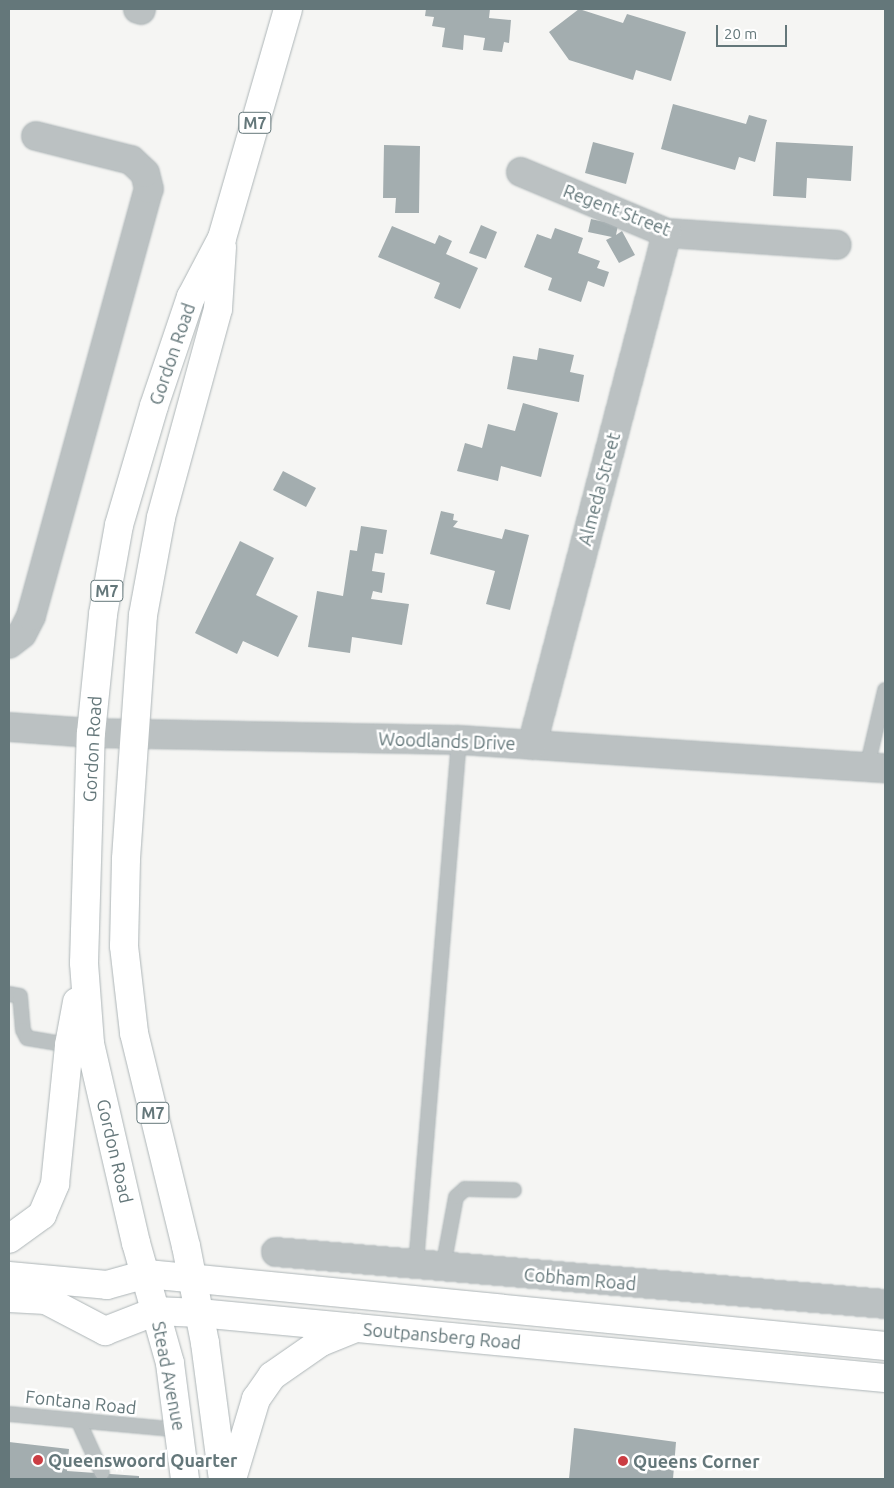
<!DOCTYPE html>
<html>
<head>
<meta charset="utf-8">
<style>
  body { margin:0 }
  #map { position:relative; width:894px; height:1488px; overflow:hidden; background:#f5f5f3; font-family:Ubuntu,sans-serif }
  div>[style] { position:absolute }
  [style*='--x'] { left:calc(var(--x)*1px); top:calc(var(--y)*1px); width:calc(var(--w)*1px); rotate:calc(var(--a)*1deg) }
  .building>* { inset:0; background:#a3adaf }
  .roads { filter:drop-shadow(0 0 1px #adb5b7) drop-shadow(0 0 1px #adb5b7) }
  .service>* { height:14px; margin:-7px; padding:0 7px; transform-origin:7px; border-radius:7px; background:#bbc1c2 }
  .minor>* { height:28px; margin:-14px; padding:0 14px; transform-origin:14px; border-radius:14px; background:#bbc1c2 }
  .secondary>* { height:28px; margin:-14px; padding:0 14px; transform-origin:14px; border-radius:14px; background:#fff }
  .primary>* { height:28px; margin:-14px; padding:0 14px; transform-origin:14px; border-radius:14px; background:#fff }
  .dots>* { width:14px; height:14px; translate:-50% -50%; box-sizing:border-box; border:2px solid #fff; border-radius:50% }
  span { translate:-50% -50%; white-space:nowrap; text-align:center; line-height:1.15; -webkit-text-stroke:5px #fff; paint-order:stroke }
  .shield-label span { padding:1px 4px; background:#fff; border:1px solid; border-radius:4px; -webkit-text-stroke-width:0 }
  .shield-label { font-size:16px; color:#64777a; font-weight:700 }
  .street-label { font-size:18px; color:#64777a }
  .poi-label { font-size:18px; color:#64777a; font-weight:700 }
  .left { translate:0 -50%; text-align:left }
  .frame { position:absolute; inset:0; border:10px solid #64777a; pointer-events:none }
  .scale { position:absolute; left:716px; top:25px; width:71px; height:22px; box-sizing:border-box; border:2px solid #64777a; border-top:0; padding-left:6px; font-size:15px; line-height:18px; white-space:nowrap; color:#64777a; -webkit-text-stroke:4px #fff; paint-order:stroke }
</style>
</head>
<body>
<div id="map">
  <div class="building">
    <i style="clip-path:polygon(426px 9px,490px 9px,489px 18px,511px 20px,509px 43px,504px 42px,502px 52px,483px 50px,485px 38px,464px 35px,463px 50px,442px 47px,445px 28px,432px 26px,434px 17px,425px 16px)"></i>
    <i style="clip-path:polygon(579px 9px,623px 23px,627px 14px,686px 32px,671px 81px,636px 70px,633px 80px,569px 60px,549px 32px)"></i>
    <i style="clip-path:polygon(673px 104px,746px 124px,749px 115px,767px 120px,755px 162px,739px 157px,735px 170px,661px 149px)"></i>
    <i style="clip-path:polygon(593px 142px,634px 153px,626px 184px,585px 173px)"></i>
    <i style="clip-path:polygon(776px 142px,853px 146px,851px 181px,807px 178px,806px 198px,773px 196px)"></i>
    <i style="clip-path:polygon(384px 145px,420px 146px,419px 213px,395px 213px,396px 198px,383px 198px)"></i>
    <i style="clip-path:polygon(591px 219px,618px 225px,616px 235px,622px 231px,635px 255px,619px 263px,606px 240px,612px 237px,588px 232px)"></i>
    <i style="clip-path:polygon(481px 225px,497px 232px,486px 259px,469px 253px)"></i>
    <i style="clip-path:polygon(392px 226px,435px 244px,439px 235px,452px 241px,446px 254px,478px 268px,460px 309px,434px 298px,440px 283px,378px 257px)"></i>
    <i style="clip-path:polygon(555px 228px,583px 238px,578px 253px,600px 261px,597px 268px,609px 272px,604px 287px,588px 281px,581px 302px,548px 290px,552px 278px,524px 267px,537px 234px,551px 239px)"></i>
    <i style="clip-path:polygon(539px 348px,574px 355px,570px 372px,584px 375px,579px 402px,507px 389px,513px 356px,537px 360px)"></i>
    <i style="clip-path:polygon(523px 403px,558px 413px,541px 477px,501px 466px,498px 481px,457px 471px,465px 443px,482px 448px,488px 424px,515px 431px)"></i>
    <i style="clip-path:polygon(283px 471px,316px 488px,306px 507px,273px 490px)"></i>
    <i style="clip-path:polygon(441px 511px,454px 514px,453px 520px,458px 521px,453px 527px,502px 539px,505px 529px,529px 535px,510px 610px,486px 604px,495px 571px,430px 554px)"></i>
    <i style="clip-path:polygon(361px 526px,387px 530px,383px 554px,375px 553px,372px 571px,385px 573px,382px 593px,373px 591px,371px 599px,409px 604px,402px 645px,352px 637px,350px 653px,308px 647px,317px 591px,343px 596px,350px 550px,357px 551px)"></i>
    <i style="clip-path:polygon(240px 541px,274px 558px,256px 595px,298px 616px,278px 657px,243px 641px,237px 654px,195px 633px)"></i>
    <i style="clip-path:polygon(574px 1428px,676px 1442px,673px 1479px,569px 1479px)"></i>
    <i style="clip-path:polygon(9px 1442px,69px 1449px,67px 1471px,139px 1476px,139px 1479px,9px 1479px)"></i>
  </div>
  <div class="roads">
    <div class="service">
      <i style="--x:867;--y:767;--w:79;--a:-76.8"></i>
      <i style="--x:9;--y:994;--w:11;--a:10"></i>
      <i style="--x:20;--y:996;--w:34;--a:85"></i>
      <i style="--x:23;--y:1030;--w:9;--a:63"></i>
      <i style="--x:27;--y:1038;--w:43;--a:9.5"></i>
      <i style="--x:416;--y:1264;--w:526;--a:-85.31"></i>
      <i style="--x:443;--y:1267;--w:71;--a:-79.5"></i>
      <i style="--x:456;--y:1197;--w:12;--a:-42"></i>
      <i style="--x:465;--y:1189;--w:49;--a:1.2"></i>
      <i style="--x:9;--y:1414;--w:172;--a:5.3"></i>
      <i style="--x:78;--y:1420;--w:58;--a:65.6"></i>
    </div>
    <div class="minor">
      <i style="--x:138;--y:9;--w:3;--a:18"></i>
      <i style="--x:521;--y:172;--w:158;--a:22.7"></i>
      <i style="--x:667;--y:233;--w:170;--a:4"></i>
      <i style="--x:9;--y:644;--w:16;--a:-38"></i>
      <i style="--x:22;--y:634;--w:20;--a:-63"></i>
      <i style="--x:31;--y:616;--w:443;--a:-74.6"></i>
      <i style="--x:149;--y:189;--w:16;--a:-104"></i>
      <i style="--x:145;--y:173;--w:19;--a:-137"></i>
      <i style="--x:131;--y:160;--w:98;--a:-165.8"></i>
      <i style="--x:9;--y:727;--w:82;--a:4.2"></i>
      <i style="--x:91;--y:733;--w:368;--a:1.1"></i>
      <i style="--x:459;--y:740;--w:427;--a:3.8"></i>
      <i style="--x:532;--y:745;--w:529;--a:-75.23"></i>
      <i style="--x:276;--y:1252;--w:611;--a:4.88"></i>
    </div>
    <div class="secondary">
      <i style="--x:9;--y:1276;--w:98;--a:5.2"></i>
      <i style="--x:107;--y:1285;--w:41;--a:-15.4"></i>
      <i style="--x:147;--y:1274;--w:742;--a:5.57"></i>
      <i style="--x:9;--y:1298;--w:37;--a:3"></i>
      <i style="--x:46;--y:1300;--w:67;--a:27.7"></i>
      <i style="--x:105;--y:1331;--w:55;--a:-21.4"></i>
      <i style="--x:156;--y:1311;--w:43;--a:2.7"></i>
      <i style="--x:199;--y:1313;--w:689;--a:5.41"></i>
    </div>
    <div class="primary">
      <i style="--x:222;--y:247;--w:62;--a:93.7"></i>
      <i style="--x:218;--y:309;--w:217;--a:105.3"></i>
      <i style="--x:161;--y:518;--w:99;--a:100.5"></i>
      <i style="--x:143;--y:615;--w:245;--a:94"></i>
      <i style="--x:126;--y:859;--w:87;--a:91.3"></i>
      <i style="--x:124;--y:946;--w:88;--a:83.4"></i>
      <i style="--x:134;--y:1033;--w:219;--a:76.3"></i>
      <i style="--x:186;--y:1246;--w:99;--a:78.9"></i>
      <i style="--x:205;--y:1343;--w:137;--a:82.5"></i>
      <i style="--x:9;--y:1239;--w:41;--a:-36"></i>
      <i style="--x:42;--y:1215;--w:34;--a:-67"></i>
      <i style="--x:55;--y:1184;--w:140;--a:-84.2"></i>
      <i style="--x:69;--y:1045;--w:44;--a:-79.5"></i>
      <i style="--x:185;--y:1479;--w:117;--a:-97.4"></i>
      <i style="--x:170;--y:1363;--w:125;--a:-105.8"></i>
      <i style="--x:136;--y:1243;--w:205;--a:-103"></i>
      <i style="--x:90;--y:1043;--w:80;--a:-94.3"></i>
      <i style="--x:84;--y:963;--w:230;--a:-88.3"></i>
      <i style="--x:91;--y:733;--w:120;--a:-84.2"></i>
      <i style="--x:103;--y:614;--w:90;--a:-79.8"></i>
      <i style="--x:119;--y:525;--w:124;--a:-73.6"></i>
      <i style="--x:154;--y:406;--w:115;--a:-71.3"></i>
      <i style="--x:191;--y:297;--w:67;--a:-62.3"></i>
      <i style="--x:222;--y:238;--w:238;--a:-73.9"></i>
      <i style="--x:232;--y:1479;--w:84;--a:-73.3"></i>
      <i style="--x:256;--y:1399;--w:28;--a:-55"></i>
      <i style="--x:272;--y:1376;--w:60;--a:-34.8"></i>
      <i style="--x:321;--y:1342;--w:38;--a:-22"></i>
    </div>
  </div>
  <div class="dots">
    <i style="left:38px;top:1460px;background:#cb3d43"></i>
    <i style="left:623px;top:1461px;background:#cb3d43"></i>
  </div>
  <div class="shield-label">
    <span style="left:255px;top:123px">M7</span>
    <span style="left:107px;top:591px">M7</span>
    <span style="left:153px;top:1113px">M7</span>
  </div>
  <div class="street-label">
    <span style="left:617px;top:210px;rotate:21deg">Regent Street</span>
    <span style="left:172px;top:354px;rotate:-71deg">Gordon Road</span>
    <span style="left:599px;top:489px;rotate:-75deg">Almeda Street</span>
    <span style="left:447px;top:741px;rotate:2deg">Woodlands Drive</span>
    <span style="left:92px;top:749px;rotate:-87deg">Gordon Road</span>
    <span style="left:115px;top:1151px;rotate:77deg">Gordon Road</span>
    <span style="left:580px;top:1279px;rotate:5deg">Cobham Road</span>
    <span style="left:442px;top:1336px;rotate:5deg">Soutpansberg Road</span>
    <span style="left:169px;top:1376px;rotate:79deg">Stead Avenue</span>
    <span style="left:81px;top:1402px;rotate:6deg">Fontana Road</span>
  </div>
  <div class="poi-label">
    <span class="left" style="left:48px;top:1460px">Queenswoord Quarter</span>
    <span class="left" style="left:633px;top:1461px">Queens Corner</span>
  </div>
  <div class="frame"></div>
  <div class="scale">20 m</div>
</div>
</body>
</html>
